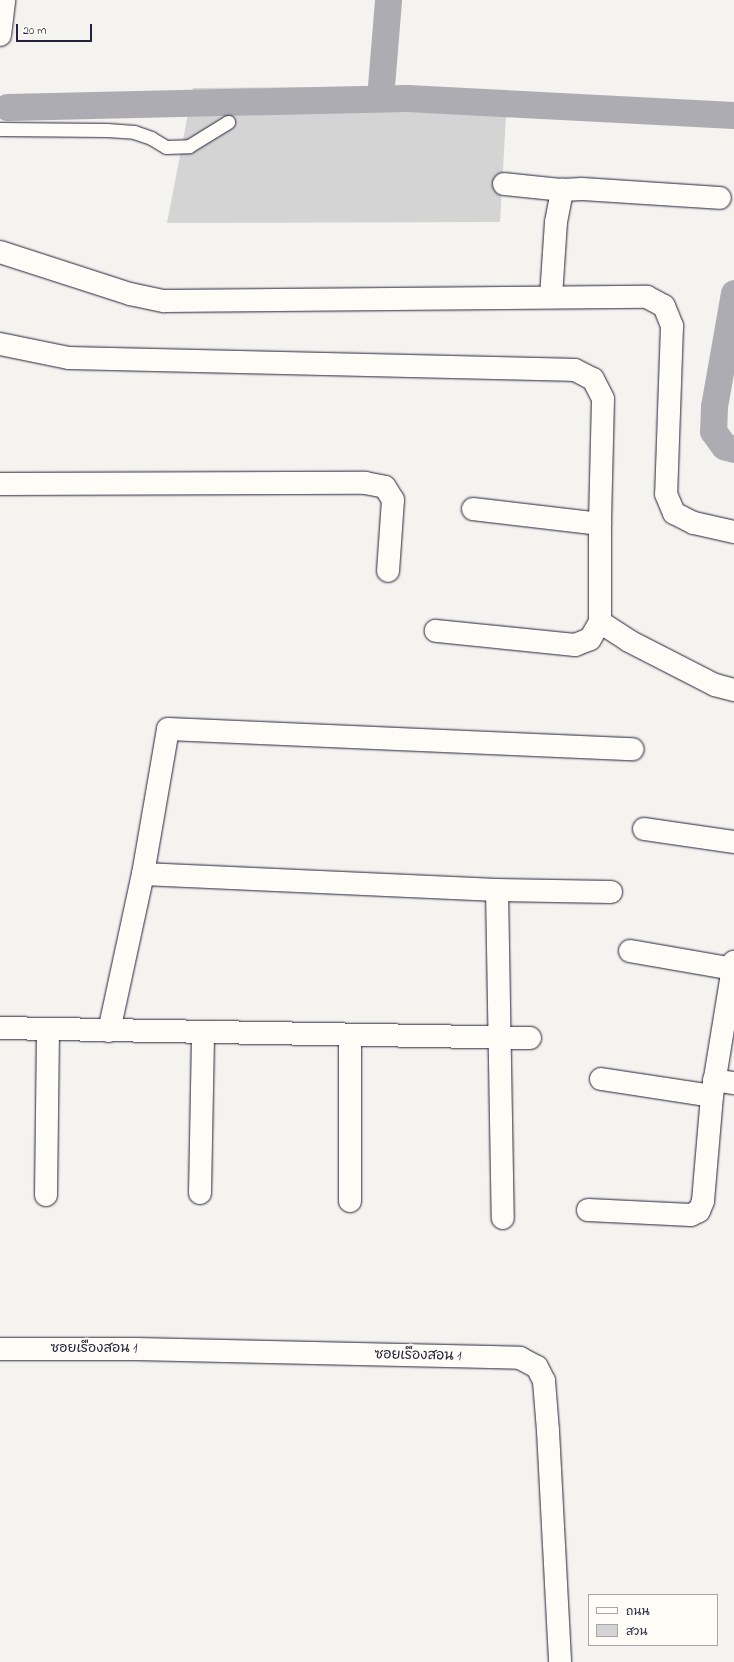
<!DOCTYPE html>
<html>
<head>
<meta charset="utf-8">
<style>
  body { margin:0 }
  #map { position:relative; width:734px; height:1662px; overflow:hidden; background:#f4f3ef; font-family:"Indie Flower","Playpen Sans Thai",sans-serif }
  div>[style] { position:absolute }
  [style*='--x'] { left:calc(var(--x)*1px); top:calc(var(--y)*1px); width:calc(var(--w)*1px); rotate:calc(var(--a)*1deg) }
  .green>* { inset:0; background:#d5d4d5 }
  .canal>* { height:27px; margin:-13.5px; padding:0 13.5px; transform-origin:13.5px; border-radius:13.5px; background:#acacb2 }
  .roads { filter:drop-shadow(0 0 1px #22223b) drop-shadow(0 0 1px #22223b) }
  .service>* { height:13px; margin:-6.5px; padding:0 6.5px; transform-origin:6.5px; border-radius:6.5px; background:#fdfcf7 }
  .minor>* { height:22px; margin:-11px; padding:0 11px; transform-origin:11px; border-radius:11px; background:#fdfcf7 }
  .tertiary>* { height:22px; margin:-11px; padding:0 11px; transform-origin:11px; border-radius:11px; background:#fdfcf7 }
  span { translate:-50% -50%; white-space:nowrap; text-align:center; line-height:1.15; -webkit-text-stroke:4px #fdfcf7; paint-order:stroke }
  .street-label { font-size:14px; color:#22223b }
  .legend { position:absolute; left:588px; top:1594px; width:130px; height:52px; box-sizing:border-box; background:#fdfcf7; border:1px solid #a5a5ac; margin:0; padding:5px 7px; list-style:none; font-size:12px; color:#22223b }
  .legend li { display:flex; align-items:center; gap:8px; height:20px }
  .legend b { width:20px; border:1px solid #a5a5ac }
  .scale { position:absolute; left:16px; top:24px; width:76px; height:18px; box-sizing:border-box; border:2px solid #22223b; border-top:0; padding-left:5px; font-size:12px; line-height:14px; white-space:nowrap; color:#22223b; -webkit-text-stroke:3px #fdfcf7; paint-order:stroke }
</style>
</head>
<body>
<div id="map">
  <div class="green">
    <i style="clip-path:polygon(415px 86px,506px 116px,500px 222px,167px 223px,193px 88px)"></i>
  </div>
  <div class="canal">
    <i style="--x:380;--y:98;--w:98;--a:-85.3"></i>
    <i style="--x:7;--y:107;--w:400;--a:-1.3"></i>
    <i style="--x:407;--y:98;--w:327;--a:3"></i>
    <i style="--x:734;--y:293;--w:115;--a:100"></i>
    <i style="--x:714;--y:406;--w:25;--a:92"></i>
    <i style="--x:713;--y:431;--w:19;--a:54"></i>
    <i style="--x:724;--y:446;--w:10;--a:17"></i>
  </div>
  <div class="roads">
    <div class="service">
      <i style="--x:0;--y:129;--w:107;--a:0.5"></i>
      <i style="--x:107;--y:130;--w:27;--a:4"></i>
      <i style="--x:134;--y:132;--w:18;--a:19"></i>
      <i style="--x:151;--y:138;--w:17;--a:31"></i>
      <i style="--x:166;--y:147;--w:23;--a:-2"></i>
      <i style="--x:189;--y:146;--w:46;--a:-31.6"></i>
    </div>
    <div class="minor">
      <i style="--x:504;--y:184;--w:58;--a:5.9"></i>
      <i style="--x:0;--y:252;--w:137;--a:17.9"></i>
      <i style="--x:130;--y:294;--w:35;--a:12"></i>
      <i style="--x:164;--y:301;--w:483;--a:-0.5"></i>
      <i style="--x:647;--y:297;--w:19;--a:28"></i>
      <i style="--x:664;--y:306;--w:22;--a:68"></i>
      <i style="--x:672;--y:326;--w:168;--a:92"></i>
      <i style="--x:666;--y:494;--w:21;--a:67"></i>
      <i style="--x:674;--y:513;--w:22;--a:27"></i>
      <i style="--x:694;--y:523;--w:41;--a:12.7"></i>
      <i style="--x:551;--y:297;--w:75;--a:-86.2"></i>
      <i style="--x:556;--y:222;--w:33;--a:-79"></i>
      <i style="--x:562;--y:190;--w:20;--a:-3"></i>
      <i style="--x:582;--y:189;--w:138;--a:3.7"></i>
      <i style="--x:0;--y:344;--w:70;--a:11.5"></i>
      <i style="--x:69;--y:358;--w:506;--a:1.36"></i>
      <i style="--x:575;--y:370;--w:20;--a:27"></i>
      <i style="--x:593;--y:379;--w:22;--a:63"></i>
      <i style="--x:603;--y:399;--w:125;--a:91.4"></i>
      <i style="--x:600;--y:524;--w:98;--a:90"></i>
      <i style="--x:600;--y:622;--w:20;--a:120"></i>
      <i style="--x:590;--y:639;--w:16;--a:158"></i>
      <i style="--x:575;--y:645;--w:140;--a:-174.2"></i>
      <i style="--x:0;--y:484;--w:365;--a:-0.2"></i>
      <i style="--x:365;--y:483;--w:20;--a:11"></i>
      <i style="--x:385;--y:487;--w:15;--a:58"></i>
      <i style="--x:393;--y:500;--w:71;--a:94"></i>
      <i style="--x:473;--y:509;--w:128;--a:6.7"></i>
      <i style="--x:600;--y:622;--w:35;--a:33"></i>
      <i style="--x:629;--y:641;--w:97;--a:27.1"></i>
      <i style="--x:715;--y:685;--w:20;--a:15"></i>
      <i style="--x:644;--y:829;--w:91;--a:8.2"></i>
      <i style="--x:143;--y:874;--w:354;--a:2.6"></i>
      <i style="--x:497;--y:890;--w:114;--a:1"></i>
      <i style="--x:497;--y:890;--w:328;--a:89"></i>
      <i style="--x:630;--y:951;--w:105;--a:9.9"></i>
      <i style="--x:0;--y:1028;--w:530;--a:1.08"></i>
      <i style="--x:109;--y:1031;--w:161;--a:-77.8"></i>
      <i style="--x:143;--y:874;--w:147;--a:-80.2"></i>
      <i style="--x:168;--y:729;--w:465;--a:2.5"></i>
      <i style="--x:350;--y:1035;--w:166;--a:90"></i>
      <i style="--x:601;--y:1079;--w:112;--a:8.7"></i>
      <i style="--x:714;--y:1080;--w:20;--a:9"></i>
      <i style="--x:200;--y:1193;--w:160;--a:-88.9"></i>
      <i style="--x:46;--y:1195;--w:166;--a:-89.3"></i>
      <i style="--x:588;--y:1210;--w:103;--a:2.8"></i>
      <i style="--x:691;--y:1215;--w:9;--a:-27"></i>
      <i style="--x:699;--y:1211;--w:11;--a:-68"></i>
      <i style="--x:703;--y:1201;--w:105;--a:-85.1"></i>
      <i style="--x:712;--y:1096;--w:136;--a:-80.7"></i>
      <i style="--x:0;--y:1349;--w:136;--a:0"></i>
      <i style="--x:136;--y:1349;--w:384;--a:1.3"></i>
      <i style="--x:520;--y:1358;--w:19;--a:28"></i>
      <i style="--x:537;--y:1367;--w:16;--a:63"></i>
      <i style="--x:544;--y:1381;--w:50;--a:85.4"></i>
      <i style="--x:548;--y:1431;--w:231;--a:87"></i>
    </div>
    <div class="tertiary">
      <i style="--x:0;--y:35;--w:35;--a:-83"></i>
    </div>
  </div>
  <div class="street-label">
    <span style="left:94px;top:1349px">ซอยเรืองสอน 1</span>
    <span style="left:418px;top:1356px;rotate:1deg">ซอยเรืองสอน 1</span>
  </div>
  <ul class="legend">
  <li><b style="height:5px;background:#fdfcf7"></b>ถนน</li>
  <li><b style="height:11px;background:#d5d4d5"></b>สวน</li>
  </ul>
  <div class="scale">20 m</div>
</div>
</body>
</html>
